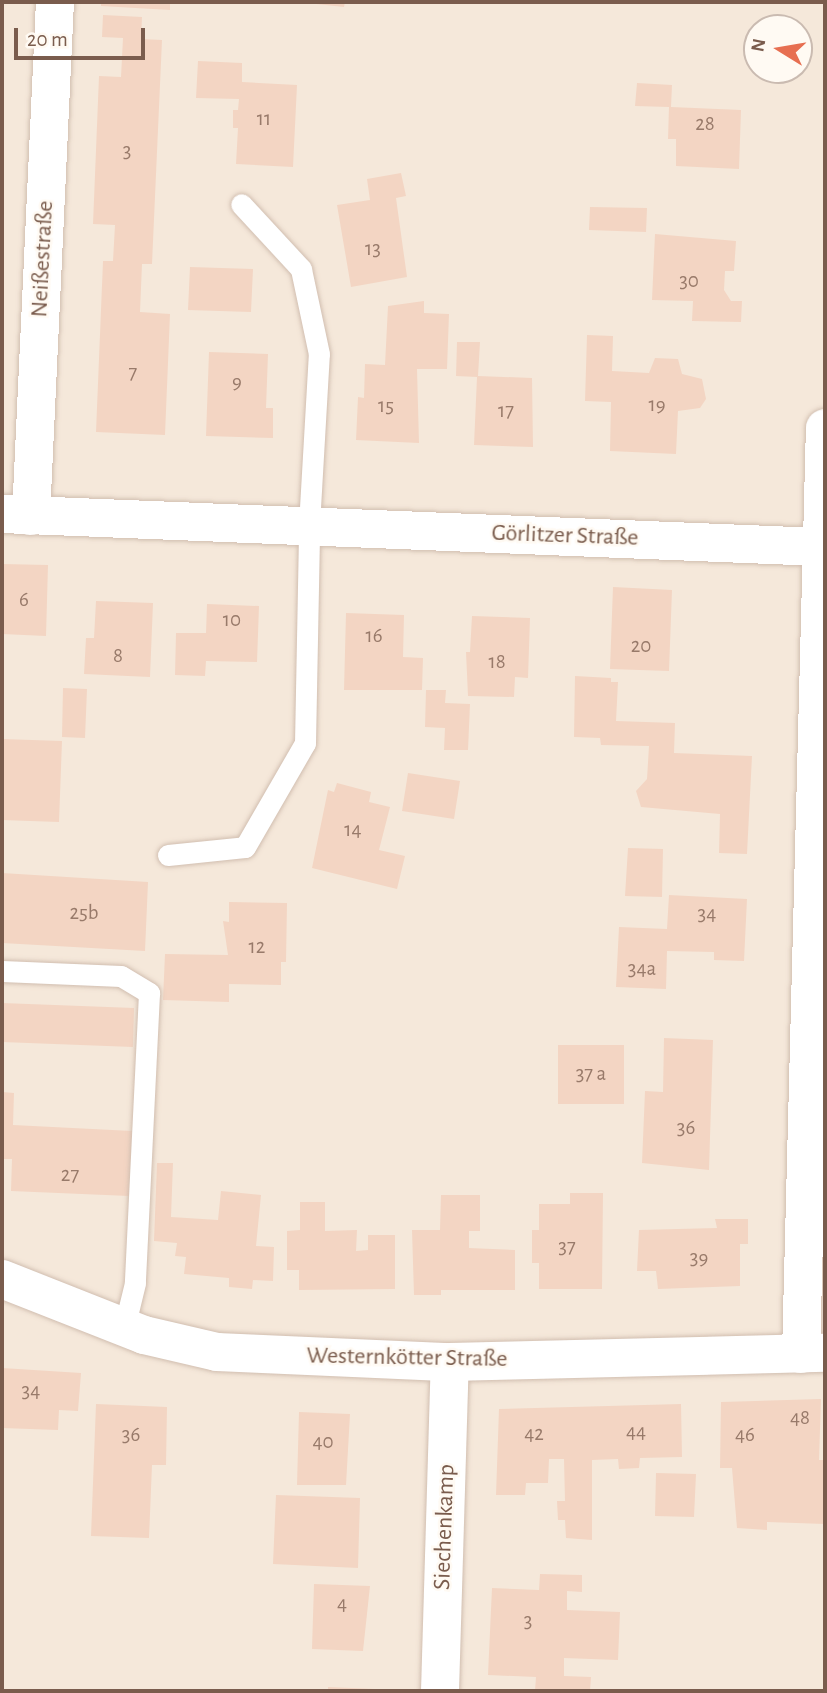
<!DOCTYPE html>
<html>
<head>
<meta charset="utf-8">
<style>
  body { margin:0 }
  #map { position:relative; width:827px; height:1693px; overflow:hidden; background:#fdf6ec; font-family:"Alegreya Sans",sans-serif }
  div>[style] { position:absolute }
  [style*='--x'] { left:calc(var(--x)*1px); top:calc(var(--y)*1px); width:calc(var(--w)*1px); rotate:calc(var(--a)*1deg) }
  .residential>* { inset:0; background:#f5e8da }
  .building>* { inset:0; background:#f3d5c3 }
  .roads { filter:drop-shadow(0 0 2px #d1beb0) drop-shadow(0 0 2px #d1beb0) }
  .service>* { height:21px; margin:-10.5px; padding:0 10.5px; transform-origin:10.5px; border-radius:10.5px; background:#fff }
  .minor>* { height:38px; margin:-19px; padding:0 19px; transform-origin:19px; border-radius:19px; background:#fff }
  .tertiary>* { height:38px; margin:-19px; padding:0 19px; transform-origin:19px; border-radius:19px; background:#fff }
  span { translate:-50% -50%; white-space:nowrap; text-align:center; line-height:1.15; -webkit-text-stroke:5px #fffaf3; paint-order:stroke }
  .number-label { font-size:21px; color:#987a6a }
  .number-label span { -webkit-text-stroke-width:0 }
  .street-label { font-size:24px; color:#7a5c4d }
  .frame { position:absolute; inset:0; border:4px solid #7a5c4d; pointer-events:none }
  .north { position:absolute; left:743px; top:14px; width:70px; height:70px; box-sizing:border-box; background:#fffaf3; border:2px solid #cabbb1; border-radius:50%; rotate:281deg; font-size:19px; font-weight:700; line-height:28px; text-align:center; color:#7a5c4d }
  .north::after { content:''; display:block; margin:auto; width:24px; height:32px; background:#e76f51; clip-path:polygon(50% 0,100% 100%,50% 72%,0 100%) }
  .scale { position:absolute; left:14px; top:28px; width:131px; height:32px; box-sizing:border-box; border:4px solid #7a5c4d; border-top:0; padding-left:9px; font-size:21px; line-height:24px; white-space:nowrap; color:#7a5c4d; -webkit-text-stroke:5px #fffaf3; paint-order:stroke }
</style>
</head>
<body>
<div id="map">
  <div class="residential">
    <i style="clip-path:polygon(evenodd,2px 2px,825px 2px,825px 1691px,2px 1691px,2px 2px,757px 28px,799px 28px,799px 70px,757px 70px,757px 28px)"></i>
  </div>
  <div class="building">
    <i style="clip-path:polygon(101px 2px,170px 2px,170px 10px,101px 6px)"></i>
    <i style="clip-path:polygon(298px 2px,345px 2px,344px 7px)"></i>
    <i style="clip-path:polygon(103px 15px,142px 17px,141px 39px,162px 40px,152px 264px,142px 264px,140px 312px,170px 314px,165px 435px,96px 432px,103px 261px,113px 261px,115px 225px,93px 224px,99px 76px,121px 77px,123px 38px,102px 37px)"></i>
    <i style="clip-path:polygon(198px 61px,242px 63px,242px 82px,297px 85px,293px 167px,236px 164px,238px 128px,233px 128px,233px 110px,238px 110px,239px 99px,196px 98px)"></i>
    <i style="clip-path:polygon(637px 83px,672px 85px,671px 107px,741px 110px,739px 169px,676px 166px,676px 139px,668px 139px,669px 107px,635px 106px)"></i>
    <i style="clip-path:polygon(401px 173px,406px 196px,396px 198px,407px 277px,351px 287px,337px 205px,370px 200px,367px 179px)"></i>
    <i style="clip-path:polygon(590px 207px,647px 208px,646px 232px,589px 230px)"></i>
    <i style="clip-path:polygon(655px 234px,736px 241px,734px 271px,725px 271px,724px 290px,731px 301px,742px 301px,741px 322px,692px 321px,693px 301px,652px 300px)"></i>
    <i style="clip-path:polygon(190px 267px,253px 269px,251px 312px,188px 310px)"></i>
    <i style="clip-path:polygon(424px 301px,424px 313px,449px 314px,447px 369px,417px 369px,419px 443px,356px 440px,358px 397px,364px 398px,365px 364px,385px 365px,388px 306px)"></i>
    <i style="clip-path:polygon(587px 335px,613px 336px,612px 371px,649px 373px,655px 358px,678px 359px,682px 374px,702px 379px,706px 399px,700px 408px,678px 411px,676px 454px,610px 451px,611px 402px,585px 401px)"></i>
    <i style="clip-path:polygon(457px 342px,480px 342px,478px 376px,532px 378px,533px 447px,474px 445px,477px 377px,456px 376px)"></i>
    <i style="clip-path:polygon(209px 352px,268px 354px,266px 408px,273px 408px,273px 438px,206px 436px)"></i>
    <i style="clip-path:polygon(2px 564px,48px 565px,46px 636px,2px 634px)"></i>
    <i style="clip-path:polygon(613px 587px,672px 590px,669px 671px,610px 669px)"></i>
    <i style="clip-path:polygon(96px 601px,153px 603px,150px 677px,84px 674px,86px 638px,94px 638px)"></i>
    <i style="clip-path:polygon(207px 604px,259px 606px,257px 662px,206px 661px,205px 676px,175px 675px,176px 633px,206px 633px)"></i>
    <i style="clip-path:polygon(346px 613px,404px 615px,403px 657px,423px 658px,422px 690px,344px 690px)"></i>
    <i style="clip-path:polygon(472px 616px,530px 618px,528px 678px,515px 677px,514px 697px,468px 696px,466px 652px,470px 652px)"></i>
    <i style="clip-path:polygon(575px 676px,611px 678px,611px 682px,618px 682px,616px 721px,675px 723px,674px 753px,752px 756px,747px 854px,719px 853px,720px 814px,641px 807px,636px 791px,647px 779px,649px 746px,601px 745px,600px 738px,574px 737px)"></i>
    <i style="clip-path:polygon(63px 688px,87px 689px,85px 738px,62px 737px)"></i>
    <i style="clip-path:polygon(426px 690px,446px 690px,445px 703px,470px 704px,468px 750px,444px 750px,445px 728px,425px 727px)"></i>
    <i style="clip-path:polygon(2px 739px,62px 741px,59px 822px,2px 820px)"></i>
    <i style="clip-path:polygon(408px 773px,460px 781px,454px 819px,402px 811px)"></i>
    <i style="clip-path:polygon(337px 783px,371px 792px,369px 802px,390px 807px,379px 850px,405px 856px,397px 889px,312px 868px,328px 790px,334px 792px)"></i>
    <i style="clip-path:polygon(628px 848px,663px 849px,662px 897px,625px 896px)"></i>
    <i style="clip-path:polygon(2px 873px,148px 882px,145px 951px,2px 943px)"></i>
    <i style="clip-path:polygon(669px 895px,747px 899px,744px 961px,714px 960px,714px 952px,667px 951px,666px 989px,616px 987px,619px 927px,667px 929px)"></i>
    <i style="clip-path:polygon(229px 902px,287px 903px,286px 962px,281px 962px,281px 985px,229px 984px,229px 1002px,163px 1000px,165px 954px,228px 955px,223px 921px,229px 922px)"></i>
    <i style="clip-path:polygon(2px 1003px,134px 1008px,133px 1047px,2px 1042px)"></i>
    <i style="clip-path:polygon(664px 1038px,713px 1040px,709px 1170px,642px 1163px,645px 1091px,663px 1092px)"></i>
    <i style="clip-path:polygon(558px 1045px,624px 1045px,624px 1104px,558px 1104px)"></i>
    <i style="clip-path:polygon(2px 1092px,14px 1093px,13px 1125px,132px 1131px,129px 1196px,11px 1191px,12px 1159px,2px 1159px)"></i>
    <i style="clip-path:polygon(157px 1163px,173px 1163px,171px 1217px,218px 1220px,221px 1191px,261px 1195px,256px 1246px,274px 1247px,273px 1281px,253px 1280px,252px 1289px,229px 1287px,229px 1278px,184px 1274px,186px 1257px,175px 1256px,177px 1243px,154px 1241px)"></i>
    <i style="clip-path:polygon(570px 1193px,603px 1193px,602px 1289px,539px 1289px,539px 1263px,532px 1263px,532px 1230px,539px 1230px,539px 1204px,570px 1204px)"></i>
    <i style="clip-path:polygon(441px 1195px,480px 1195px,480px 1231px,469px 1231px,469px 1248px,515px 1250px,515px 1290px,441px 1290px,441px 1295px,414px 1295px,412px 1230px,440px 1230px)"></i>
    <i style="clip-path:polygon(300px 1202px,325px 1202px,325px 1231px,357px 1230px,356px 1251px,368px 1250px,368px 1235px,395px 1235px,395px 1289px,299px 1290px,299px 1270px,287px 1270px,287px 1231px,300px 1230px)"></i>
    <i style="clip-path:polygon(715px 1219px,748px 1219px,748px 1244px,740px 1244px,740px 1286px,658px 1289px,656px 1271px,637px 1271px,639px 1230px,717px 1228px)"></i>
    <i style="clip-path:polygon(2px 1368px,81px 1373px,78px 1411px,59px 1410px,58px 1430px,2px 1428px)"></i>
    <i style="clip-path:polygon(821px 1399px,819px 1460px,823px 1460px,825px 1524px,767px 1522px,767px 1530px,737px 1528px,732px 1468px,720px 1468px,721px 1402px)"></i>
    <i style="clip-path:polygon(96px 1404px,167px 1407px,166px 1465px,152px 1465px,149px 1538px,91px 1536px)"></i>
    <i style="clip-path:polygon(681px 1404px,682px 1457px,640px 1458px,639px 1468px,619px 1469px,618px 1459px,592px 1460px,592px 1540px,566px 1538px,565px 1520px,558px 1520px,557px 1501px,565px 1501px,564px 1459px,549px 1459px,548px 1483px,526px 1483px,525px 1495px,496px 1495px,499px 1409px)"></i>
    <i style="clip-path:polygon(299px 1412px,350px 1414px,346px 1485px,297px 1485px)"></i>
    <i style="clip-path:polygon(656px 1473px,696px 1474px,694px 1517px,655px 1516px)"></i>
    <i style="clip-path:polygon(276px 1495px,360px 1498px,358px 1568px,273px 1564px)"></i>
    <i style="clip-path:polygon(540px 1574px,582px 1575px,582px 1592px,567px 1591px,567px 1610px,620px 1612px,618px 1660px,564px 1658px,564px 1676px,591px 1677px,590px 1691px,535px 1691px,536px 1677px,488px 1675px,492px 1588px,539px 1590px)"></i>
    <i style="clip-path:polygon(314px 1584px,370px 1586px,363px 1651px,312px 1649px)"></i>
    <i style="clip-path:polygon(328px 1687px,375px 1689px,375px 1691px,328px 1691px)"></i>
  </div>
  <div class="roads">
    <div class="service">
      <i style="--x:168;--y:855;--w:77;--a:-5.9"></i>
      <i style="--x:245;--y:847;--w:120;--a:-60"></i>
      <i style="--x:305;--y:743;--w:218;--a:-88.9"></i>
      <i style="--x:309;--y:525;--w:171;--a:-86.7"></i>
      <i style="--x:319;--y:354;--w:87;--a:-102"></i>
      <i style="--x:301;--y:269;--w:88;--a:-132.7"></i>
      <i style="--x:2;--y:971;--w:119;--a:2.4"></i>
      <i style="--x:121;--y:976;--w:33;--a:31"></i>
      <i style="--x:149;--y:993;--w:290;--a:92.8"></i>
      <i style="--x:135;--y:1283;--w:46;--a:103.7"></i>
    </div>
    <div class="minor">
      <i style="--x:2;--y:514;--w:819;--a:2.31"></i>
      <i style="--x:31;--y:516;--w:515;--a:-87.33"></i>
      <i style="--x:801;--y:1354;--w:926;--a:-88.52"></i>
      <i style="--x:440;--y:1691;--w:329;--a:-88.3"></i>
    </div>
    <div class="tertiary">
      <i style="--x:2;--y:1279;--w:153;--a:21.5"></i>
      <i style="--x:144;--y:1335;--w:75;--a:13.1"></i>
      <i style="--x:217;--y:1352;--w:233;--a:2.5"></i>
      <i style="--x:450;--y:1362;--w:375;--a:-1.4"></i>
    </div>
  </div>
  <div class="number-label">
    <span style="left:264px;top:119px">11</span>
    <span style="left:705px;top:124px">28</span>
    <span style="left:127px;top:151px">3</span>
    <span style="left:373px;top:249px">13</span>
    <span style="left:689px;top:281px">30</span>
    <span style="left:133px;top:373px">7</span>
    <span style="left:237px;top:382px">9</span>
    <span style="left:657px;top:405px">19</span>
    <span style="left:386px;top:406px">15</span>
    <span style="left:506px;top:411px">17</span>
    <span style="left:24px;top:600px">6</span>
    <span style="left:232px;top:620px">10</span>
    <span style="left:374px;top:636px">16</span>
    <span style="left:641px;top:646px">20</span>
    <span style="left:118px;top:656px">8</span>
    <span style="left:497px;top:662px">18</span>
    <span style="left:353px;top:830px">14</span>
    <span style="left:84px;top:913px">25b</span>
    <span style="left:707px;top:914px">34</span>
    <span style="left:257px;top:947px">12</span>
    <span style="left:642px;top:969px">34a</span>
    <span style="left:591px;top:1074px">37 a</span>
    <span style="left:686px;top:1128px">36</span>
    <span style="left:70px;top:1175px">27</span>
    <span style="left:567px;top:1247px">37</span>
    <span style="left:699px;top:1258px">39</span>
    <span style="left:31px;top:1391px">34</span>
    <span style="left:800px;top:1418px">48</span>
    <span style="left:636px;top:1432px">44</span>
    <span style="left:534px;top:1434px">42</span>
    <span style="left:131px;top:1435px">36</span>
    <span style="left:745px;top:1435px">46</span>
    <span style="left:323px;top:1442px">40</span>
    <span style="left:342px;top:1604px">4</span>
    <span style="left:528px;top:1621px">3</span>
  </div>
  <div class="street-label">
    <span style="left:43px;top:259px;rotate:-87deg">Neißestraße</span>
    <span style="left:565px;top:536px;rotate:2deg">Görlitzer Straße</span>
    <span style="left:407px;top:1358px;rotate:1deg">Westernkötter Straße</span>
    <span style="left:445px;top:1527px;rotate:-88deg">Siechenkamp</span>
  </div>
  <div class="frame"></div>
  <div class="north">N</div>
  <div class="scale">20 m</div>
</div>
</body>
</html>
